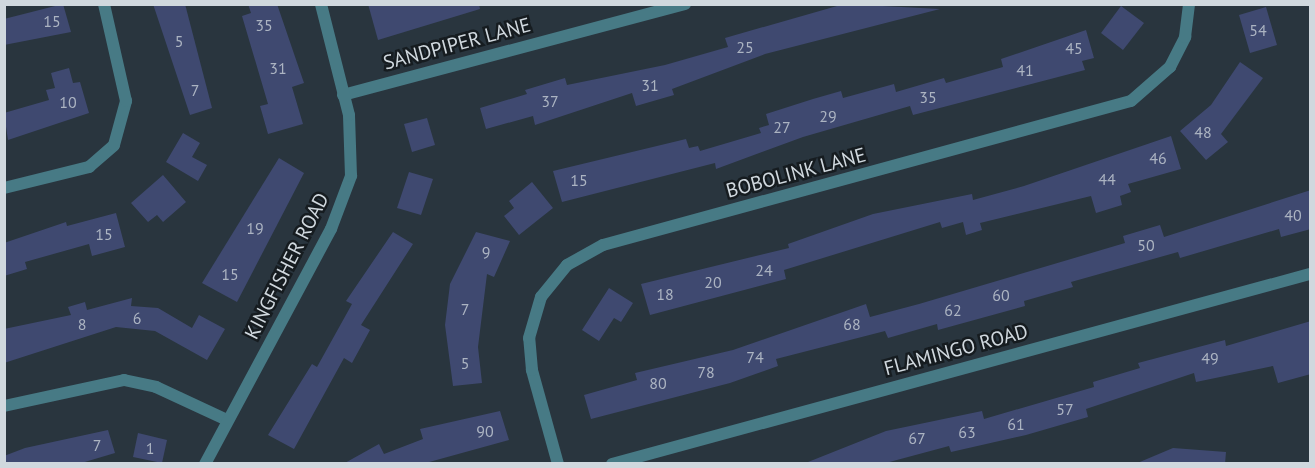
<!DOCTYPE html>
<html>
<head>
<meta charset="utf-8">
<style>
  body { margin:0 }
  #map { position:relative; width:1315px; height:468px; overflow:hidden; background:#29353e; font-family:"PT Sans",sans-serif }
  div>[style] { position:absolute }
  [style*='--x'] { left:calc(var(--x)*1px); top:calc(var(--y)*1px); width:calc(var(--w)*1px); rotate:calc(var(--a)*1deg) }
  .building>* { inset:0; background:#3f4970 }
  .minor>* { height:12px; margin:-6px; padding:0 6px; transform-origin:6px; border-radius:6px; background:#477a85 }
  span { translate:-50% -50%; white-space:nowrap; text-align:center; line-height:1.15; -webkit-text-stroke:5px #161c20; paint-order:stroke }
  .number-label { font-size:16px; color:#acb4c2 }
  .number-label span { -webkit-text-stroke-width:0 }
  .street-label { font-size:20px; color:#d0d8de }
  .frame { position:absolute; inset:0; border:6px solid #d0d8de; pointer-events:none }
</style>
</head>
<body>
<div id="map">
  <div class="building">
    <i style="clip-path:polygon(63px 4px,71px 32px,4px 45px,4px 19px)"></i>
    <i style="clip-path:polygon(153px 4px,185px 4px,212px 108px,190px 115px)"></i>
    <i style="clip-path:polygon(248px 4px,277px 4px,304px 83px,292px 87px,303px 124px,268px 134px,260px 106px,268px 104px,242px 16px,251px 13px)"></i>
    <i style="clip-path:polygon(368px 4px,479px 4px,480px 9px,378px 40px)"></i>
    <i style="clip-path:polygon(844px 4px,940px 9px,765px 54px,672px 89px,674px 95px,636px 106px,632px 93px,535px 125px,533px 116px,486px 129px,480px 108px,527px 94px,525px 90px,565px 78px,567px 85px,665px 65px,728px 47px,725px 38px)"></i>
    <i style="clip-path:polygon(1121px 6px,1144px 23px,1123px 50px,1101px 33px)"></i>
    <i style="clip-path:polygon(1266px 7px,1277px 45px,1250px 53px,1239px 15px)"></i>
    <i style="clip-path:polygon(1086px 30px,1094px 58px,1082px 61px,1085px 70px,913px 115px,910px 106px,803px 137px,716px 169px,715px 163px,562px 202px,553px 171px,686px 139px,689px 148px,698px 146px,700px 151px,761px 133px,759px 128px,769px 125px,766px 114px,813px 99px,841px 91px,843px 98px,894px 84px,896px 92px,944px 78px,946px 83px,1003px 67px,1001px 59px)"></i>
    <i style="clip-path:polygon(1240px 62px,1263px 78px,1221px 134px,1228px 142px,1206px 160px,1180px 131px,1211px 105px)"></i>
    <i style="clip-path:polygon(69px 68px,73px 83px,80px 82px,89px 113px,8px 140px,4px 113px,49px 100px,46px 90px,55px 88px,51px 73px)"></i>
    <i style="clip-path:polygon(427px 118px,435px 145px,412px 152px,404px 124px)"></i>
    <i style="clip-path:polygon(183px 133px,200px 143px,192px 157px,207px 165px,198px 181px,166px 162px)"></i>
    <i style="clip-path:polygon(1171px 136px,1181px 169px,1128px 184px,1131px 192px,1120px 196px,1122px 205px,1096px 213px,1091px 196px,980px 223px,982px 230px,966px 235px,963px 222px,942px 228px,940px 222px,784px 270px,786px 279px,650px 315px,641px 284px,789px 248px,788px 244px,873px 214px,972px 194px,973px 200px,1024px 186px)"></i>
    <i style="clip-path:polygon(279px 158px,304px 173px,237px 302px,202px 283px)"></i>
    <i style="clip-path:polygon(409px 172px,433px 179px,421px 215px,397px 208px)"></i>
    <i style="clip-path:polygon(163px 175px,186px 202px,163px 222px,157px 215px,148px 222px,131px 203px)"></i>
    <i style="clip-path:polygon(532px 182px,553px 208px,519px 235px,504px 216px,514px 208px,509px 201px)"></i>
    <i style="clip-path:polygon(1311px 190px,1311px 229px,1281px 237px,1279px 229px,1180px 258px,1178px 252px,1071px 282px,1073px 287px,1024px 301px,1025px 306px,938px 330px,937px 324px,888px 338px,885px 331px,776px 359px,778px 366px,730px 383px,591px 419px,584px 395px,637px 380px,635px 373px,733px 350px,866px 304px,870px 317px,919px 304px,1125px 243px,1123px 236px,1160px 225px,1164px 237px)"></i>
    <i style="clip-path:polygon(116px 213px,125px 247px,92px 256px,89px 244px,25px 262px,27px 269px,4px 276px,4px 243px,66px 222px,67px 226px)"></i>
    <i style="clip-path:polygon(393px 232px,413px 244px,361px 325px,370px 330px,352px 363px,344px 358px,294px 449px,268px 435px,312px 364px,317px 367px,352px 304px,346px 301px)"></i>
    <i style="clip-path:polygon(476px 232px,510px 241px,494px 277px,487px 274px,478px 347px,482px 383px,453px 386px,445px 325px,450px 284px)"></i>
    <i style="clip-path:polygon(609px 288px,633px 303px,621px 322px,614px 318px,599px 341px,582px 330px)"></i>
    <i style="clip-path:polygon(132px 298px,131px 306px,158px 308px,192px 328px,199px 315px,225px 329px,207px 360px,155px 331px,116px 327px,4px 363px,4px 329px,71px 315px,68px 307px,85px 302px,87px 310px)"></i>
    <i style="clip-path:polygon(1311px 321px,1311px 374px,1278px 383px,1273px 366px,1196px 382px,1194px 373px,1086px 409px,1088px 417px,1026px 435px,951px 452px,949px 446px,882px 464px,803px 464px,886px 431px,982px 411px,984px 419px,1094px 387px,1093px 382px,1140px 368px,1138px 363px,1225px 340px,1226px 346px)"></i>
    <i style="clip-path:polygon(500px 411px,509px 440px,422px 464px,343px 464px,379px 444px,384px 454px,423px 439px,420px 429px)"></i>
    <i style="clip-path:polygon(108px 430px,115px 453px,78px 464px,4px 464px,4px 456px,25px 448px)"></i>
    <i style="clip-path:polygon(138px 433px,167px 440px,162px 463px,133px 457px)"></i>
    <i style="clip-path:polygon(1173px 448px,1226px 452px,1225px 464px,1135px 464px)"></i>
  </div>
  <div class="minor">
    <i style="--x:343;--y:95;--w:354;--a:-14.9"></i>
    <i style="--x:4;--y:188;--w:88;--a:-13.9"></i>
    <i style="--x:89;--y:167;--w:33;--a:-41"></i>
    <i style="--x:114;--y:145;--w:46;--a:-74.7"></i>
    <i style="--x:126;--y:101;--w:99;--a:-102.8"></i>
    <i style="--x:4;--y:406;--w:123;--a:-12.2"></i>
    <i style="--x:124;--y:380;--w:33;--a:12"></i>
    <i style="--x:156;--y:387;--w:78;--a:24.9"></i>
    <i style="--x:205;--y:464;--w:267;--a:-61.8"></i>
    <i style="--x:331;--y:229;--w:57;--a:-69.3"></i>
    <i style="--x:351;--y:176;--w:61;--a:-91.9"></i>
    <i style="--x:349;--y:115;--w:114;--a:-104.2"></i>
    <i style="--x:558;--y:464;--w:98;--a:-105.5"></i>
    <i style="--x:532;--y:370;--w:32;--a:-95"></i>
    <i style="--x:529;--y:338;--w:43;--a:-73.7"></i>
    <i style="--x:541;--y:297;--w:41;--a:-50.9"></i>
    <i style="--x:567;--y:265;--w:41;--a:-29.1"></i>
    <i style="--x:603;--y:245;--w:547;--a:-15.26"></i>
    <i style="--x:1131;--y:101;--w:52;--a:-41.1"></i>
    <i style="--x:1170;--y:67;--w:34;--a:-63"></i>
    <i style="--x:1185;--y:37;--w:33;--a:-83"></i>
    <i style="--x:612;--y:464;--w:723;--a:-15.23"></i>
  </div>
  <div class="number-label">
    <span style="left:52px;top:21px">15</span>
    <span style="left:264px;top:25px">35</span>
    <span style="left:1258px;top:30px">54</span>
    <span style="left:179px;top:41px">5</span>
    <span style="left:745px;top:47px">25</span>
    <span style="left:1074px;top:48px">45</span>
    <span style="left:278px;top:68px">31</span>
    <span style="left:1025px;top:70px">41</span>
    <span style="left:650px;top:85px">31</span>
    <span style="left:195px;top:90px">7</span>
    <span style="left:928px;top:97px">35</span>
    <span style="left:550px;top:101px">37</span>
    <span style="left:68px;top:102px">10</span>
    <span style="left:828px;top:116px">29</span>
    <span style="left:782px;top:127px">27</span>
    <span style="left:1203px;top:132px">48</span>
    <span style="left:1158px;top:158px">46</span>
    <span style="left:1107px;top:179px">44</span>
    <span style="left:579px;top:180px">15</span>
    <span style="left:1293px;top:215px">40</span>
    <span style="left:255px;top:228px">19</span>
    <span style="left:104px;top:234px">15</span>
    <span style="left:1146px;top:245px">50</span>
    <span style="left:486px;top:252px">9</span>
    <span style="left:764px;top:270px">24</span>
    <span style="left:230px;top:274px">15</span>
    <span style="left:713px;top:282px">20</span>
    <span style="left:665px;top:294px">18</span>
    <span style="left:1001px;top:295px">60</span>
    <span style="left:465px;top:309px">7</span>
    <span style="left:953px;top:310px">62</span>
    <span style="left:137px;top:318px">6</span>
    <span style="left:82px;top:324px">8</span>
    <span style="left:852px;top:324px">68</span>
    <span style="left:755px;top:357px">74</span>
    <span style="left:1210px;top:358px">49</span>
    <span style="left:465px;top:363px">5</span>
    <span style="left:706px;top:372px">78</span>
    <span style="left:658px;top:383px">80</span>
    <span style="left:1065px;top:409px">57</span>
    <span style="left:1016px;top:424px">61</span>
    <span style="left:485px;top:431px">90</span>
    <span style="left:967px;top:432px">63</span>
    <span style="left:917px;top:438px">67</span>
    <span style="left:97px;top:445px">7</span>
    <span style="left:150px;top:448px">1</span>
  </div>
  <div class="street-label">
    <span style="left:457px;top:44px;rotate:-15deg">SANDPIPER LANE</span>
    <span style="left:796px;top:173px;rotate:-15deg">BOBOLINK LANE</span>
    <span style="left:287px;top:266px;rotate:-63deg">KINGFISHER ROAD</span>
    <span style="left:956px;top:350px;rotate:-15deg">FLAMINGO ROAD</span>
  </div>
  <div class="frame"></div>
</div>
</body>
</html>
